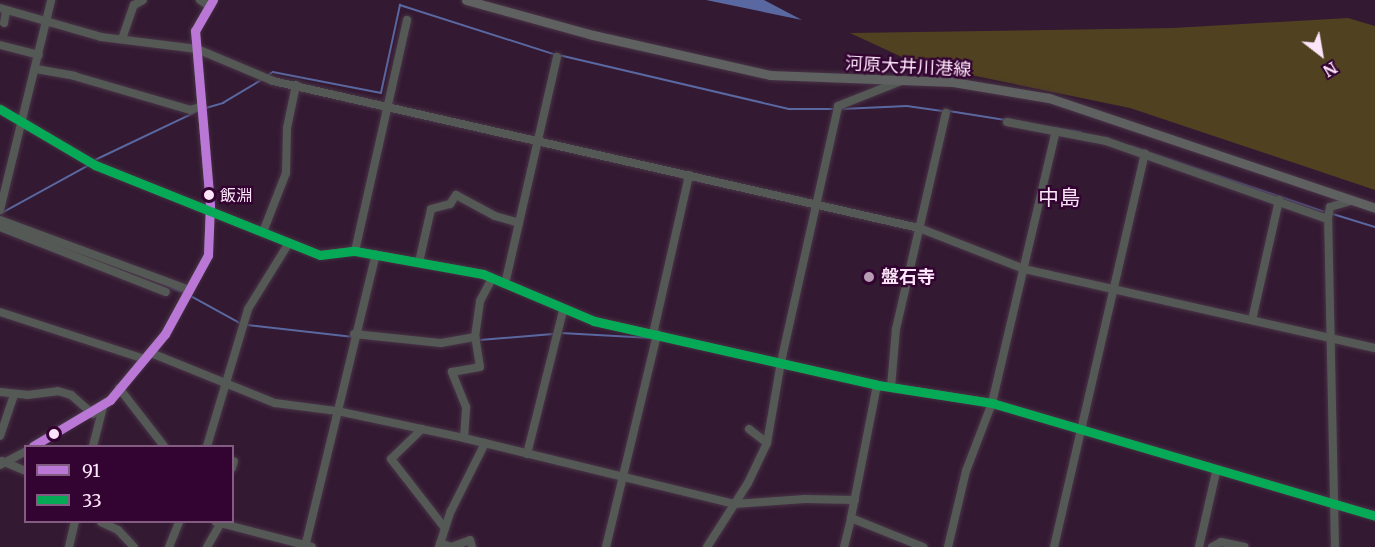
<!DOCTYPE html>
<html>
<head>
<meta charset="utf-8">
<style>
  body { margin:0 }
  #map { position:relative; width:1375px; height:547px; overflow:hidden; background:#331931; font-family:Merriweather,"Noto Sans JP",serif }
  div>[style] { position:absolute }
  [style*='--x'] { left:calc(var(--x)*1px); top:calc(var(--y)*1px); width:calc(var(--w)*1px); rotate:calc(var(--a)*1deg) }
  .green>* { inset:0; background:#504121 }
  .water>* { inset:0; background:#5a68a1 }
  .stream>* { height:1.5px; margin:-0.75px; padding:0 0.75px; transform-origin:0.75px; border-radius:0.75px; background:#5a68a1 }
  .roads { filter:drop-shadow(0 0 2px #483447) drop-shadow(0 0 2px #483447) }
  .minor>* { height:8px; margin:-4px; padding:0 4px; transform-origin:4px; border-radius:4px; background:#555956 }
  .major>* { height:9px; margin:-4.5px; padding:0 4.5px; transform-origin:4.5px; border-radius:4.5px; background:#5f6060 }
  .bus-1>* { height:9px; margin:-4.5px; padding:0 4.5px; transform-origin:4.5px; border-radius:4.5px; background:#ba77d6 }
  .bus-2>* { height:9px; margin:-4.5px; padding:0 4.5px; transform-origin:4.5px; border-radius:4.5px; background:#06aa56 }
  .dots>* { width:16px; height:16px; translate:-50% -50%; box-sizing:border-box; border:3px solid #330331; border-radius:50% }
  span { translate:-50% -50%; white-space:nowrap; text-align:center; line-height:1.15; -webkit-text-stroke:4.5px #330331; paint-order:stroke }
  .bus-label { font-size:16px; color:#fce4f9 }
  .left { translate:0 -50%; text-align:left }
  .street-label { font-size:18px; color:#fce4f9 }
  .poi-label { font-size:18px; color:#fce4f9; font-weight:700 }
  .quarter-label { font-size:21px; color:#fce4f9 }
  .legend { position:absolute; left:24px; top:445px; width:210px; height:78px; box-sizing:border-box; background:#330331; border:2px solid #835d81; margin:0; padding:8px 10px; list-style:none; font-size:18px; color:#fce4f9 }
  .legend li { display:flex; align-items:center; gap:12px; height:30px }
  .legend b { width:30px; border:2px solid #835d81 }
  .north { position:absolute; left:1291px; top:24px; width:60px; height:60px; -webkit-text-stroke:4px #330331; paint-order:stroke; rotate:149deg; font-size:16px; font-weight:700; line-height:24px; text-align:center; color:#fce4f9 }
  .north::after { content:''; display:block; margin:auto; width:21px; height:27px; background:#fce4f9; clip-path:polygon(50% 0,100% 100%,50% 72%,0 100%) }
</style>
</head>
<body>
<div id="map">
  <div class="green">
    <i style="clip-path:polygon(1348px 18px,1375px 26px,1375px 190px,1130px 108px,917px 64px,850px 33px,1173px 28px)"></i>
  </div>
  <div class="water">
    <i style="clip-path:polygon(706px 0,764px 0,802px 20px)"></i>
  </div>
  <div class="stream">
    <i style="--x:559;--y:55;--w:237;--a:13.2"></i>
    <i style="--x:790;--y:109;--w:43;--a:0"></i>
    <i style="--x:267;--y:76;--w:7;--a:-34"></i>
    <i style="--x:273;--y:72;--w:110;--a:11"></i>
    <i style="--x:381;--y:93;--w:90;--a:-77.8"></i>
    <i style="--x:400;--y:5;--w:162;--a:17.7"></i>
    <i style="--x:206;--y:108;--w:18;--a:-16"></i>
    <i style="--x:223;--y:103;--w:47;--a:-31"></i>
    <i style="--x:841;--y:109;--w:66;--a:-2.6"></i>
    <i style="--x:907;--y:106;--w:37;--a:8"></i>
    <i style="--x:949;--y:111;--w:133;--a:9.1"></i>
    <i style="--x:1131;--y:146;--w:13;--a:18"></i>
    <i style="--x:1148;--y:152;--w:187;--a:18.7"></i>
    <i style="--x:95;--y:160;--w:112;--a:-25.4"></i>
    <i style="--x:0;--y:214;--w:102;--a:-28.8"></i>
    <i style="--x:1333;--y:214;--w:44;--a:17.2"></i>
    <i style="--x:139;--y:276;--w:49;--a:20.3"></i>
    <i style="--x:189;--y:295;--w:58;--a:28.8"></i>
    <i style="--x:248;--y:325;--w:106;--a:6.5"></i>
    <i style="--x:561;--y:333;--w:91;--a:3.1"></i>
    <i style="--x:480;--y:340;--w:73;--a:-4.7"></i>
  </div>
  <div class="roads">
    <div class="minor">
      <i style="--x:200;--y:0;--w:11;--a:34"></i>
      <i style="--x:0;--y:8;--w:105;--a:16"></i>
      <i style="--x:101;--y:37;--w:97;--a:7.1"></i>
      <i style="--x:197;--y:49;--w:82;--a:22.8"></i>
      <i style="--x:273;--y:81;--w:663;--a:12.82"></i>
      <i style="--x:919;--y:228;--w:113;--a:21.3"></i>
      <i style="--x:1024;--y:269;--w:360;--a:12.7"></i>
      <i style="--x:4;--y:23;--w:13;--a:-81"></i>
      <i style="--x:122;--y:39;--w:36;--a:-71"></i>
      <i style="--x:134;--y:5;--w:10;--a:-29"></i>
      <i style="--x:0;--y:45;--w:40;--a:14.4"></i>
      <i style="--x:36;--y:69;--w:39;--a:10"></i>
      <i style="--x:74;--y:76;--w:121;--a:16.3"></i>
      <i style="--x:190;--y:110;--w:10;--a:-17"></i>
      <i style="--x:0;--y:109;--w:110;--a:30.5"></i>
      <i style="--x:95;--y:165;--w:242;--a:21.8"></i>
      <i style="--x:320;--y:255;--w:35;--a:-7"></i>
      <i style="--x:355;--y:251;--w:130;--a:10.2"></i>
      <i style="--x:483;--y:274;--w:121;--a:22.9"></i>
      <i style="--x:594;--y:321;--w:290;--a:12.7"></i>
      <i style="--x:877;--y:385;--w:116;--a:8.9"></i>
      <i style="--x:992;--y:403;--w:399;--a:16.4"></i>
      <i style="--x:1007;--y:122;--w:101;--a:10.9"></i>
      <i style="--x:1106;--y:141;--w:235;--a:19.4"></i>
      <i style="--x:0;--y:210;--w:216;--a:-76.3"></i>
      <i style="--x:0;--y:220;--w:202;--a:20.3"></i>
      <i style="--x:0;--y:227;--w:178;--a:21.4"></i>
      <i style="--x:263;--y:232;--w:63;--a:-68.7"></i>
      <i style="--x:286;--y:173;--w:45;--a:-88.7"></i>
      <i style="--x:287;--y:128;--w:44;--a:-78.2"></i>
      <i style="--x:355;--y:251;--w:237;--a:-77.3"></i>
      <i style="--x:419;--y:262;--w:54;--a:-77.2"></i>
      <i style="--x:431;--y:209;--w:20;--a:-15"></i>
      <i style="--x:450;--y:204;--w:11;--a:-56"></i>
      <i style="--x:456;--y:195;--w:44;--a:28.3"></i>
      <i style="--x:495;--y:216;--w:25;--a:16"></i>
      <i style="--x:505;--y:284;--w:233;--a:-77.1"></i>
      <i style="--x:0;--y:312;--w:152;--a:18"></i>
      <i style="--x:1252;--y:320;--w:123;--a:-77.3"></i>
      <i style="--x:354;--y:334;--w:87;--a:5.9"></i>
      <i style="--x:441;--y:343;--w:35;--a:-10"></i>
      <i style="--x:475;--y:337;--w:36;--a:-82"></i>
      <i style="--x:480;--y:301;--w:26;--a:-62"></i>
      <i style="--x:653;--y:334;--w:163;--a:-77.2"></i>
      <i style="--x:151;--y:353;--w:134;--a:22"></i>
      <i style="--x:275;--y:403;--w:63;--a:7.4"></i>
      <i style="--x:337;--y:411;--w:130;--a:12"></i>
      <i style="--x:464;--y:438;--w:278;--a:13.7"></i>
      <i style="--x:734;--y:504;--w:71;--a:-4"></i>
      <i style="--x:805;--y:499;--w:50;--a:1.1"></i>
      <i style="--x:877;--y:385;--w:136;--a:101.1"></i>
      <i style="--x:851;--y:518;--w:78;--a:21.9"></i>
      <i style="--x:891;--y:387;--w:58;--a:-85.1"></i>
      <i style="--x:896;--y:329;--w:222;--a:-77"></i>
      <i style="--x:119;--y:388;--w:73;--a:52.2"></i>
      <i style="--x:0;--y:392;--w:27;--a:6"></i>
      <i style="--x:27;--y:395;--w:31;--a:-7"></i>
      <i style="--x:58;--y:391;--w:14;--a:17"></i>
      <i style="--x:71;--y:395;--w:29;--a:41"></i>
      <i style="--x:422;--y:429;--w:43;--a:135.9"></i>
      <i style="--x:391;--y:459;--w:86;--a:52.1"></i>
      <i style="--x:749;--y:429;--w:23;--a:38"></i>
      <i style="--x:0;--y:436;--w:43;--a:-71.1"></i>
      <i style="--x:464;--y:438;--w:31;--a:-86"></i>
      <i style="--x:466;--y:407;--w:38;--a:-112"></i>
      <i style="--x:452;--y:372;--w:28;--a:-10"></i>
      <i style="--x:480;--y:367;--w:30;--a:-99"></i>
      <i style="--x:33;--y:446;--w:90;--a:-30.9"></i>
      <i style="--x:110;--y:400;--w:86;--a:-50.2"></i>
      <i style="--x:165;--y:334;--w:90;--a:-61.4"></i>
      <i style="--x:208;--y:255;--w:50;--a:-87.7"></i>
      <i style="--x:210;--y:205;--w:175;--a:-94.9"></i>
      <i style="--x:195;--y:31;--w:36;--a:-60"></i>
      <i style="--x:93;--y:446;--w:40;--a:-75.6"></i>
      <i style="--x:207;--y:446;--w:143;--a:-73.3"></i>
      <i style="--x:248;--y:309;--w:78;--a:-58.2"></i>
      <i style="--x:527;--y:454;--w:147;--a:-75.9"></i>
      <i style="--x:2;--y:461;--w:26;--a:23"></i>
      <i style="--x:0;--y:465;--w:30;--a:-28"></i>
      <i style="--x:232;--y:468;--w:7;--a:-74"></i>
      <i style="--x:101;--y:522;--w:19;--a:25"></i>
      <i style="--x:118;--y:530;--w:23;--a:47"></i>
      <i style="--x:216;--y:522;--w:99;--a:14.6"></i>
      <i style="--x:440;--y:543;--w:12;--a:20"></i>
      <i style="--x:451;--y:547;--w:20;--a:-20"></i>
      <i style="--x:470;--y:540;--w:7;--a:74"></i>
      <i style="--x:69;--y:547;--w:26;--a:-77"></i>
      <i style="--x:169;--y:547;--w:27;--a:-68"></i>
      <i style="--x:207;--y:547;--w:28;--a:-60"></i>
      <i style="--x:305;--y:547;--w:301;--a:-76.4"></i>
      <i style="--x:439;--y:547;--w:38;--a:-72"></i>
      <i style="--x:451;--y:511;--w:76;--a:-63.4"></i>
      <i style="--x:606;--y:547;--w:219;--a:-76.5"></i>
      <i style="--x:707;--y:547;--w:76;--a:-57.4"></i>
      <i style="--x:748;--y:483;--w:44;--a:-64.6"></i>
      <i style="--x:767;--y:443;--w:82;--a:-80.2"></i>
      <i style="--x:781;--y:362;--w:262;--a:-77.4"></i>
      <i style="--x:838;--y:106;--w:68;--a:-21.6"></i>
      <i style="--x:844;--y:547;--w:30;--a:-76"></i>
      <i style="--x:948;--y:547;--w:78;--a:-76.7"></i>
      <i style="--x:966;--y:471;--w:73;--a:-69.1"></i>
      <i style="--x:992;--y:403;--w:279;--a:-76.8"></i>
      <i style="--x:1054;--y:547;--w:404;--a:-77"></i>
      <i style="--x:1199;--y:547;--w:77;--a:-77.2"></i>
      <i style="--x:1212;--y:547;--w:10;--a:-29"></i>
      <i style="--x:1221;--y:542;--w:24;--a:12"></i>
      <i style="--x:1335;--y:547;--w:328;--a:-91.2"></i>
      <i style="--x:1328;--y:219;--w:12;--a:-81"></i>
      <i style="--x:1330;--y:207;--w:22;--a:-16"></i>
    </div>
    <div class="major">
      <i style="--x:466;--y:0;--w:132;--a:15.4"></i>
      <i style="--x:593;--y:35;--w:181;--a:12.7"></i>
      <i style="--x:770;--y:75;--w:183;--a:2.2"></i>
      <i style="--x:953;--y:82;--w:97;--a:9.5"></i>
      <i style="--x:1049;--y:98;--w:344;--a:18.6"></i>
    </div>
  </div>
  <div class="bus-1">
    <i style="--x:33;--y:446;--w:90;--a:-30.9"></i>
    <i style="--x:110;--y:400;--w:86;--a:-50.2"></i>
    <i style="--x:165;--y:334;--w:90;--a:-61.4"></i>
    <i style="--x:208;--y:255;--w:50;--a:-87.7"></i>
    <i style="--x:210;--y:205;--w:175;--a:-94.9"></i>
    <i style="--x:195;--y:31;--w:36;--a:-60"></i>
  </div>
  <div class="bus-2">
    <i style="--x:0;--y:109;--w:110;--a:30.5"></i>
    <i style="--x:95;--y:165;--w:242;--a:21.8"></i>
    <i style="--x:320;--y:255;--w:35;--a:-7"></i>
    <i style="--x:355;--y:251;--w:130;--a:10.2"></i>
    <i style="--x:483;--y:274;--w:121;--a:22.9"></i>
    <i style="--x:594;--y:321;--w:290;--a:12.7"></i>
    <i style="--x:877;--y:385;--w:116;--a:8.9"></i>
    <i style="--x:992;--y:403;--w:399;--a:16.4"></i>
  </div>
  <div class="dots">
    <i style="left:209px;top:195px;background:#fce4f9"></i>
    <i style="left:869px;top:277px;background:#b69db3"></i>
    <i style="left:54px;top:434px;background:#fce4f9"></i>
  </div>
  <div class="bus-label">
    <span class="left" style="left:220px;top:195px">飯淵</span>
  </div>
  <div class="street-label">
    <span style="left:908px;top:67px;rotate:3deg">河原大井川港線</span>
  </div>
  <div class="poi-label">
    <span class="left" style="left:881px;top:277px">盤石寺</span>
  </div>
  <div class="quarter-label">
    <span style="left:1059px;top:198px">中島</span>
  </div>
  <ul class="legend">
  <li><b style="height:8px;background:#ba77d6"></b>91</li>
  <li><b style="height:8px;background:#06aa56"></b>33</li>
  </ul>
  <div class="north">N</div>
</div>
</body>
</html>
